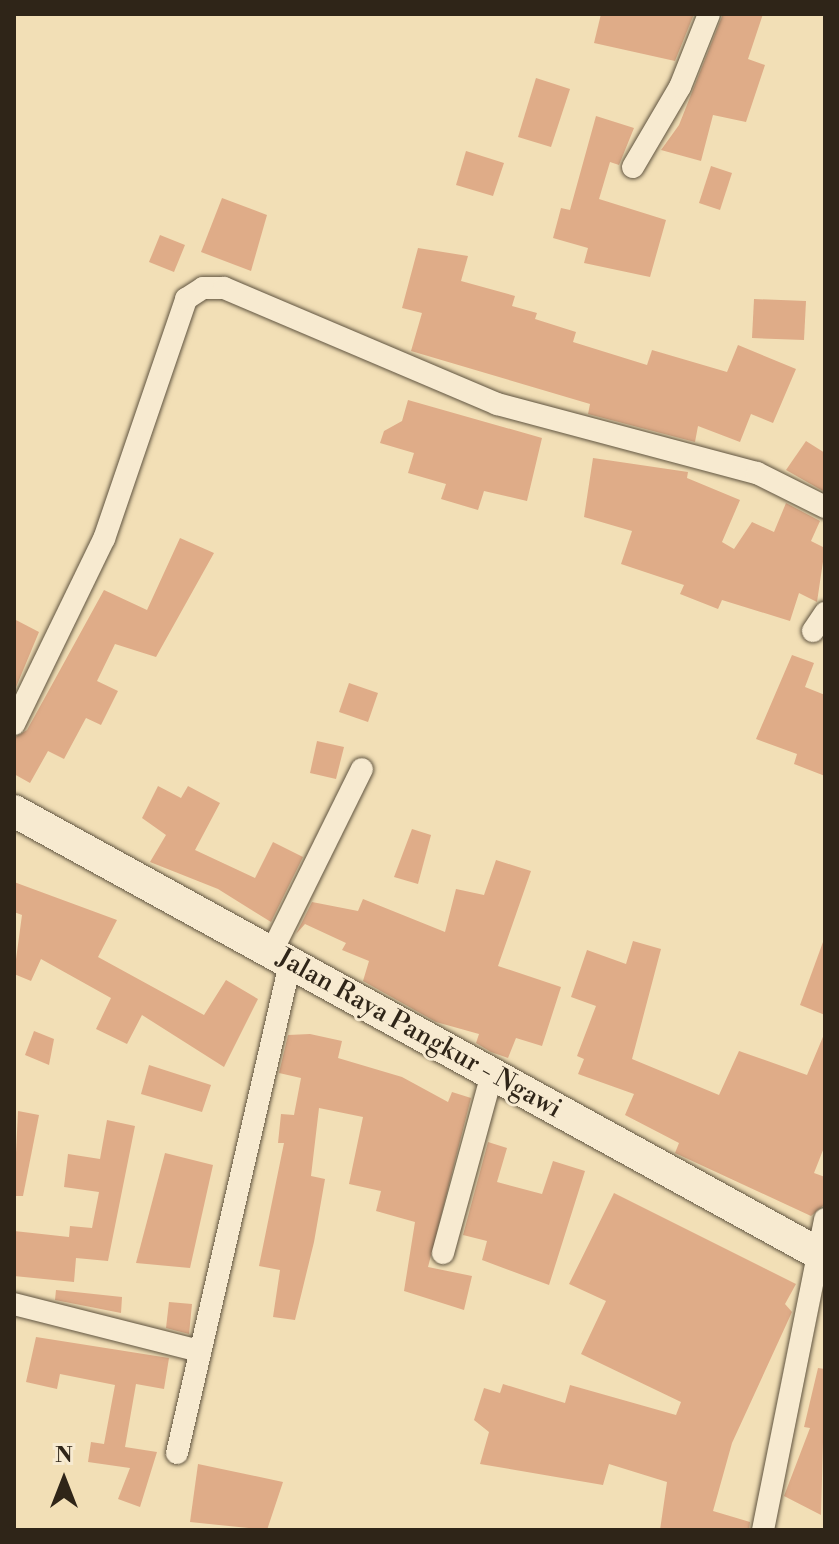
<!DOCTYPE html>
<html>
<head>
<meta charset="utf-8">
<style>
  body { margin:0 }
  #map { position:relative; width:839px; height:1544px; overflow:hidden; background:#f2dfb6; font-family:"Libre Bodoni",serif }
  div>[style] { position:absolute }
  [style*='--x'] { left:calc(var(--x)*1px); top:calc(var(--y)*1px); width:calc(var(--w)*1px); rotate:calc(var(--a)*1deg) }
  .building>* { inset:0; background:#dfac88 }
  .roads { filter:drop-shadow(0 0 2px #605440) drop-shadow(0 0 2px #605440) }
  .minor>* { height:22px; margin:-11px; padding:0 11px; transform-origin:11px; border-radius:11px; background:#f7ead0 }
  .secondary>* { height:32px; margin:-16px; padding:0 16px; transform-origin:16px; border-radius:16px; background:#f7ead0 }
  span { translate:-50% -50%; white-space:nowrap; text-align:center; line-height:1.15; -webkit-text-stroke:6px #f7ead0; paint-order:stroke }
  .street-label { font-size:26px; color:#2f2518 }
  .frame { position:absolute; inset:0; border:16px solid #2f2518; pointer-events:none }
  .north { position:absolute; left:24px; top:1440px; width:80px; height:80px; -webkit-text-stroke:6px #f7ead0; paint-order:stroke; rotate:0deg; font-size:22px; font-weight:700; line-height:32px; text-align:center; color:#2f2518 }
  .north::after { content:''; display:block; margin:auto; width:28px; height:36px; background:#2f2518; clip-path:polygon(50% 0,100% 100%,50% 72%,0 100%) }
</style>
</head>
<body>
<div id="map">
  <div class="building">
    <i style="clip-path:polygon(601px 14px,694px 14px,675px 61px,594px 43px)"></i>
    <i style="clip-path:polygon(723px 14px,763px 14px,748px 59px,765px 65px,746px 122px,713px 115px,701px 161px,661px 150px,679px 125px)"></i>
    <i style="clip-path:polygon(536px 78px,570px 89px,551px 147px,518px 137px)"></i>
    <i style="clip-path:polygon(596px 116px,634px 128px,619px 165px,610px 162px,599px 199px,666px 220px,650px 277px,584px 263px,588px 248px,553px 238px,561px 208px,570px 210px)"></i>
    <i style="clip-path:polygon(466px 151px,504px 163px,493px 196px,456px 185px)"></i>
    <i style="clip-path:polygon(711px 166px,732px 173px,720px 210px,699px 203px)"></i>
    <i style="clip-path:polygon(222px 198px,267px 215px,251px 271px,201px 252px)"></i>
    <i style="clip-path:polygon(160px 235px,185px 245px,174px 272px,149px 262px)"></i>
    <i style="clip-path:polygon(418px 248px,468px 256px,461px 281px,515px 296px,512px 306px,537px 313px,535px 319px,576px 332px,573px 342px,647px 365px,652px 350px,727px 372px,738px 345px,796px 369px,773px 423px,751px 414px,740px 442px,698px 426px,695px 442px,588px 414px,590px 404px,411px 351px,422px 313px,402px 308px)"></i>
    <i style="clip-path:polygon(754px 299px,806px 301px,804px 340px,752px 338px)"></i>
    <i style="clip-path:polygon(408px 400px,542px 438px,527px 501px,484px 491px,478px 510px,441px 499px,446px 484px,408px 473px,414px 453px,380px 443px,384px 431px,402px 421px)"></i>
    <i style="clip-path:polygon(806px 441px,825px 453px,823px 491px,786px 470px)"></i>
    <i style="clip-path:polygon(593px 458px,688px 472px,687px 478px,740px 500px,722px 542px,734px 549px,752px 522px,774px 532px,786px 503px,820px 521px,811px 541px,825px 548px,817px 602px,799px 593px,790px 621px,722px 600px,718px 609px,680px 594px,684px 585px,621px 564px,632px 531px,584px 517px)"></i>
    <i style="clip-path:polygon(180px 538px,214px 553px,156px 657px,115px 644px,97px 681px,118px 691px,101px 725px,86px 718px,64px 759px,48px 751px,30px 783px,14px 774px,14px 738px,27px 730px,104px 590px,147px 610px)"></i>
    <i style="clip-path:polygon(14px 619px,39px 632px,14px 692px)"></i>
    <i style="clip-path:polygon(792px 655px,814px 663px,805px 687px,825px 695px,825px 776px,794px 764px,797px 754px,756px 739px)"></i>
    <i style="clip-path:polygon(349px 683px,378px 693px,368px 722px,339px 712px)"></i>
    <i style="clip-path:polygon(317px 741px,344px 747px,336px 779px,310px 773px)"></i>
    <i style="clip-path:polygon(158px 786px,181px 798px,188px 786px,220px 803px,195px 850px,255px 878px,273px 842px,303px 857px,271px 922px,218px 889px,150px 862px,166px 835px,142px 818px)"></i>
    <i style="clip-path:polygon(412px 829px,431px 835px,418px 884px,394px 877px)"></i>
    <i style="clip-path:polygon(496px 860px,531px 871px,498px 966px,561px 987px,542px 1046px,516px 1038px,508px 1058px,491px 1052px,476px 1043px,479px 1034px,436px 1022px,363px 981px,369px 961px,342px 950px,346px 943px,305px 924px,296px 934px,312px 902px,358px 911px,363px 899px,445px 932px,456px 889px,484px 895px)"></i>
    <i style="clip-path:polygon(14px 882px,117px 920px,98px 957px,204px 1015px,226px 980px,258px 999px,224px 1067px,142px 1015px,127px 1044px,96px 1029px,111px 998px,41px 959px,31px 981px,14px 974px,22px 915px,14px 912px)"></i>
    <i style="clip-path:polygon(633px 941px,661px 949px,632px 1059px,719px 1095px,739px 1051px,807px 1075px,825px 1032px,825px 1145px,814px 1173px,825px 1177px,825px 1204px,811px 1216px,675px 1153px,679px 1143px,625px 1115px,634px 1094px,578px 1074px,584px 1059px,577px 1056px,596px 1006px,571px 997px,587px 950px,626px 964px)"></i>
    <i style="clip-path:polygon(823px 942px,825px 943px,825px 1015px,800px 1005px)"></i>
    <i style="clip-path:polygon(34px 1031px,54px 1039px,49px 1065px,25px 1055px)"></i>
    <i style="clip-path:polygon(310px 1034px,342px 1041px,338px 1058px,402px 1077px,448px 1102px,452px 1092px,471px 1098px,428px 1267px,472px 1276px,464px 1310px,404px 1291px,415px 1222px,376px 1211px,381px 1191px,349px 1184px,363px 1117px,319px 1108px,311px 1176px,325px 1179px,314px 1242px,295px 1320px,273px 1317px,280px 1270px,259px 1266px,284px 1143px,278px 1143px,281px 1114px,294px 1115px,301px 1078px,279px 1073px,288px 1035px)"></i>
    <i style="clip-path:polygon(149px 1065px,211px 1085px,202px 1112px,141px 1094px)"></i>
    <i style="clip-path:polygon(18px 1111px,39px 1115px,23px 1196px,14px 1196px)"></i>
    <i style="clip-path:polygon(107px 1120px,135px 1126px,108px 1261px,76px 1258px,74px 1282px,14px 1276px,14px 1231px,69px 1237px,70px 1226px,92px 1228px,99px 1192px,64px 1187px,68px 1154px,100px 1159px)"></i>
    <i style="clip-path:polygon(488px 1142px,507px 1148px,497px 1182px,542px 1194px,553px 1161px,585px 1171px,549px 1285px,482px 1260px,487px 1241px,463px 1235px)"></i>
    <i style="clip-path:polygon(165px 1153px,213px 1165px,190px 1268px,136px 1263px)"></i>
    <i style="clip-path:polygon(614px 1193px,796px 1284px,785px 1304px,792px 1312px,732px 1443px,713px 1511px,750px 1522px,749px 1530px,660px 1530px,667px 1482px,609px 1464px,603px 1485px,480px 1464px,489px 1432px,474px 1420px,484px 1388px,500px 1393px,503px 1384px,565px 1403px,570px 1385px,676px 1415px,681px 1402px,581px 1354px,606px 1301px,569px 1284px)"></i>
    <i style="clip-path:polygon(56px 1290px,122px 1297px,121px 1313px,55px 1300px)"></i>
    <i style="clip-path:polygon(169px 1302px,192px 1304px,189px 1334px,166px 1328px)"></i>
    <i style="clip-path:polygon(36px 1337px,169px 1358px,164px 1389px,136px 1384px,125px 1447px,157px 1452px,140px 1507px,118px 1499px,130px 1468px,88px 1462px,91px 1442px,104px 1444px,115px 1385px,60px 1374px,57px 1389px,26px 1382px)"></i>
    <i style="clip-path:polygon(818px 1368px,825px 1369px,821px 1515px,784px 1496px,810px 1428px,804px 1427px)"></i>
    <i style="clip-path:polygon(198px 1464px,283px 1482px,267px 1530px,190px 1522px)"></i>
  </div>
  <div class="roads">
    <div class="minor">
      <i style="--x:633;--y:167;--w:93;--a:-59.6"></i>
      <i style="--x:680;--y:87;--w:79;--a:-68.3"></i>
      <i style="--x:813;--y:631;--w:22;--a:-56"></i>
      <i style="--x:14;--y:724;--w:206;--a:-64.1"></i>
      <i style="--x:104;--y:539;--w:254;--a:-71.1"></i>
      <i style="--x:186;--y:299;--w:20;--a:-33"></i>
      <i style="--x:203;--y:288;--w:21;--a:0"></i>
      <i style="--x:224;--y:288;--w:297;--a:23"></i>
      <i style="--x:497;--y:404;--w:269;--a:14.9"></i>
      <i style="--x:757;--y:473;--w:76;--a:26.6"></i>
      <i style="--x:271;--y:953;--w:205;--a:-63.7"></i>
      <i style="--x:443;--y:1253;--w:186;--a:-74.7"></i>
      <i style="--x:14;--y:1304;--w:192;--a:14.2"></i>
      <i style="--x:177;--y:1453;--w:500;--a:-77"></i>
      <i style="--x:763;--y:1530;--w:317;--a:-78.7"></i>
    </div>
    <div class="secondary">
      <i style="--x:14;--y:811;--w:926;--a:28.81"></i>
    </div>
  </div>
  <div class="street-label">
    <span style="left:419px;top:1034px;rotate:29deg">Jalan Raya Pangkur - Ngawi</span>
  </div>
  <div class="frame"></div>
  <div class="north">N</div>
</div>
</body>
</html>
